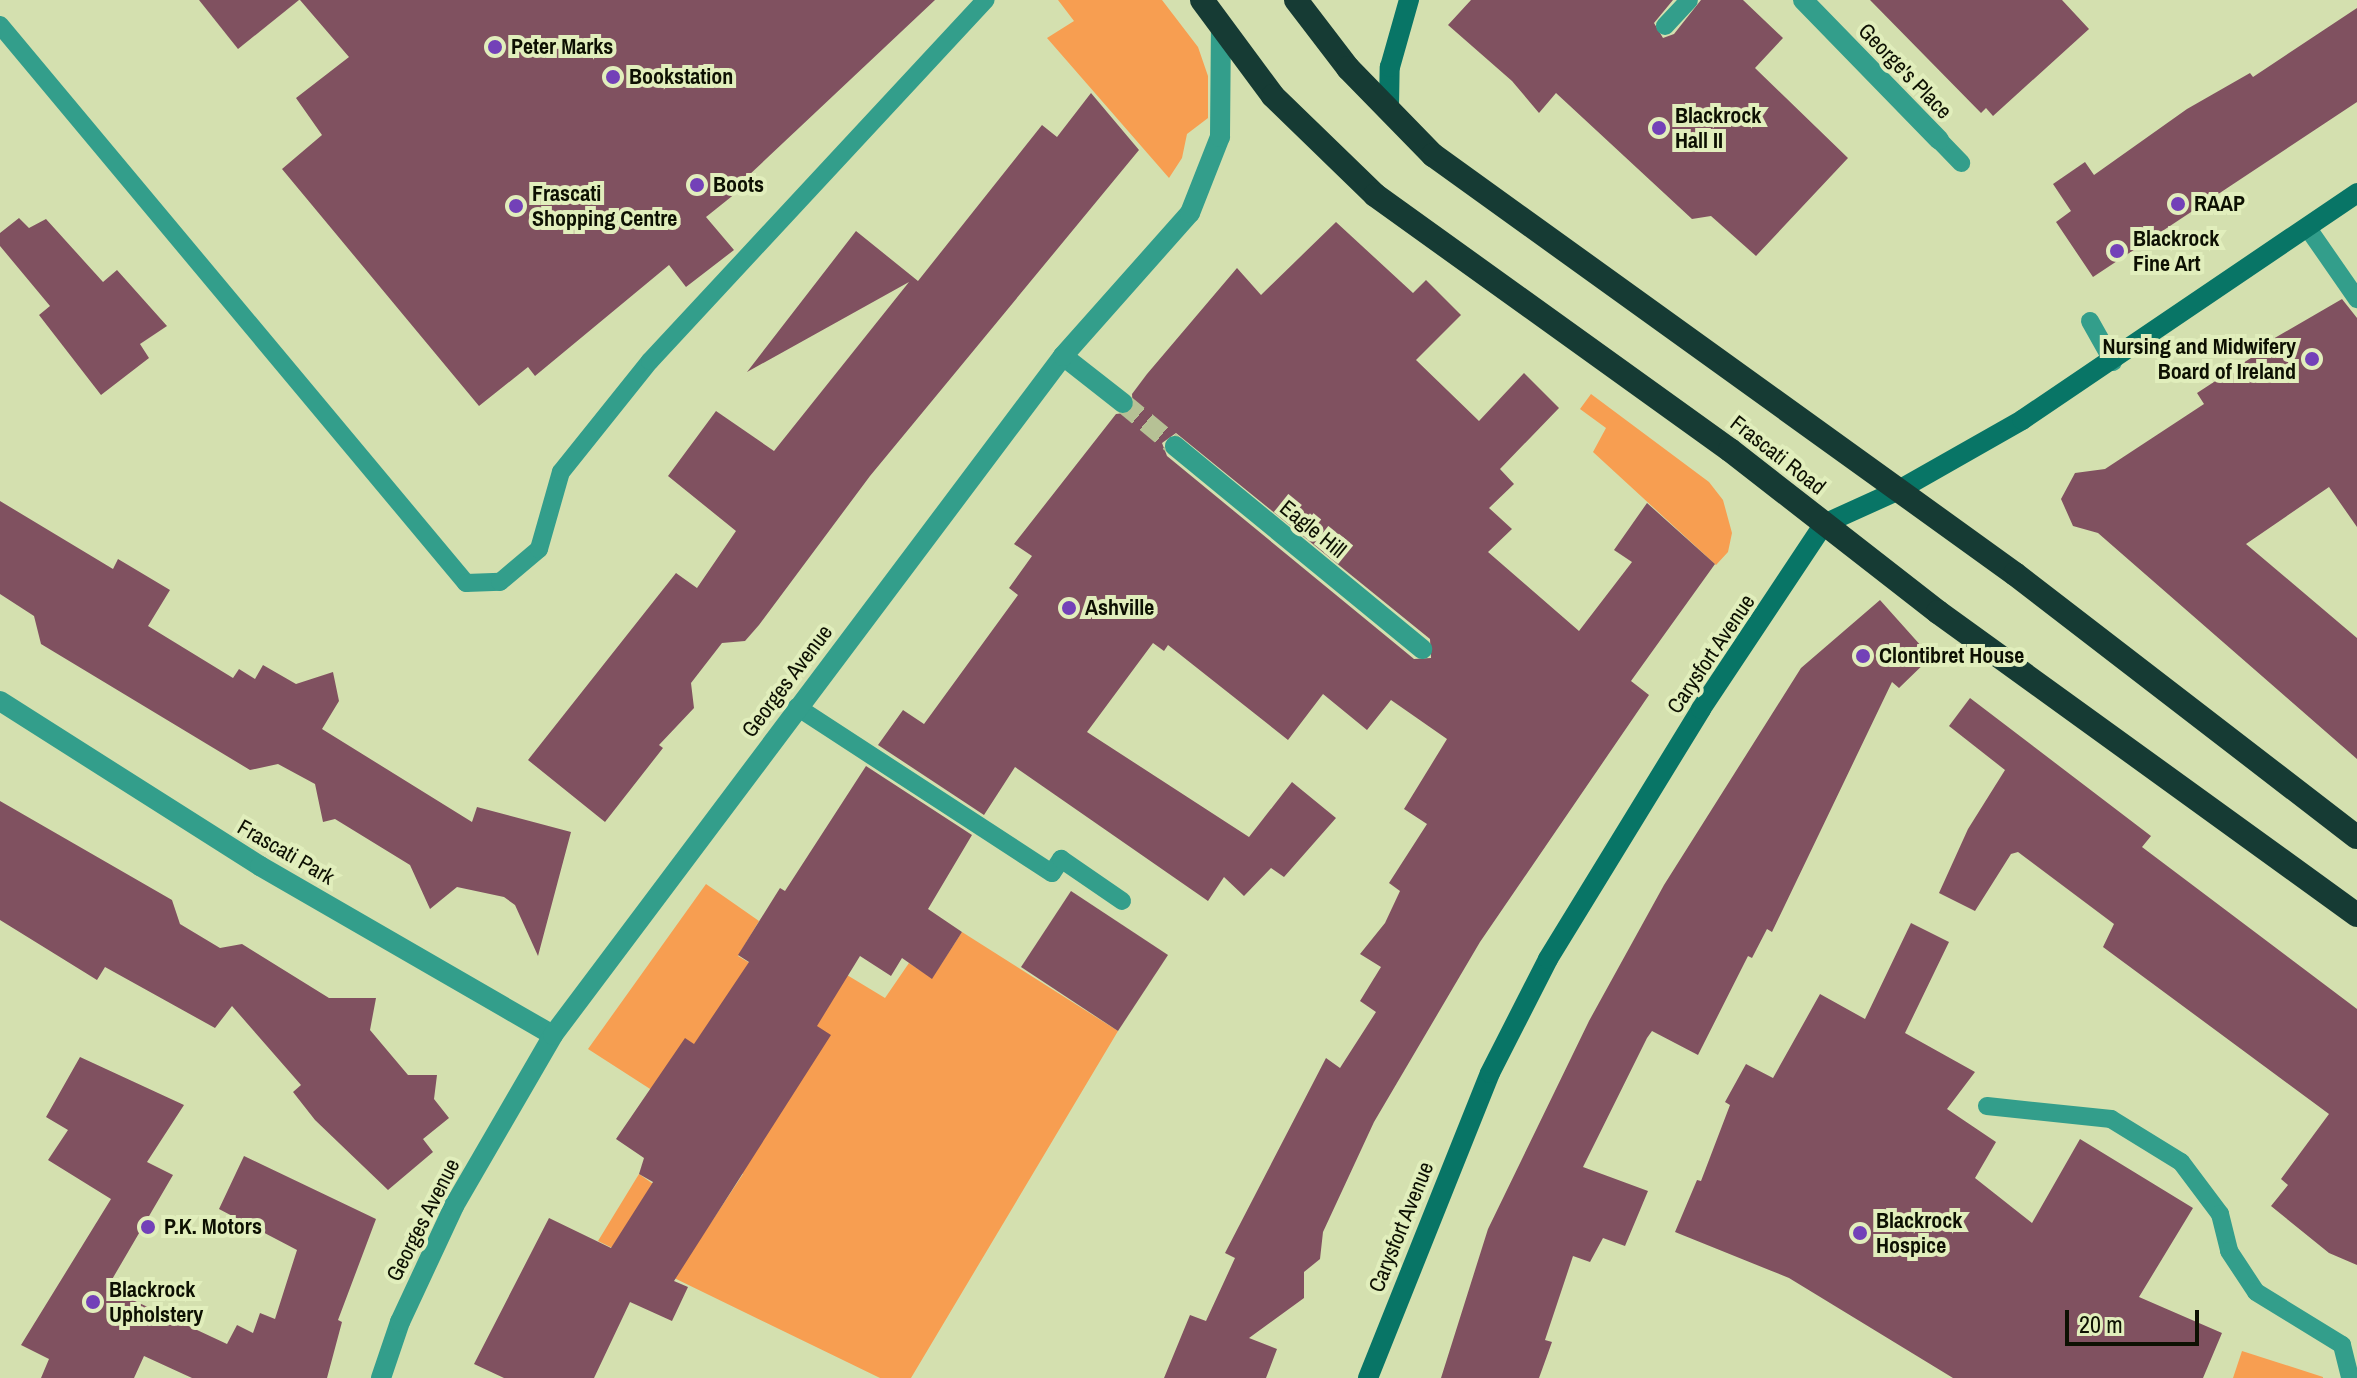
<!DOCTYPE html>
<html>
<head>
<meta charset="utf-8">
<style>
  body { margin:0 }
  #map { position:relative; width:2357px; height:1378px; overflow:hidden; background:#d4e0af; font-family:"Archivo Narrow",sans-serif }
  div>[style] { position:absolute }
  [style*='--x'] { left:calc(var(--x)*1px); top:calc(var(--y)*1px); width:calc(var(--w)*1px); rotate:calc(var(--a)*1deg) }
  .green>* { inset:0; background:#f79e51 }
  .building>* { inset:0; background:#805160 }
  .street-tunnel>* { height:20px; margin-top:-10px; transform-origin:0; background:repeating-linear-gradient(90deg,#b6c195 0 20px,transparent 0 30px) }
  .lane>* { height:18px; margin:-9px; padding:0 9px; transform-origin:9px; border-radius:9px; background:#339e8b }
  .street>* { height:20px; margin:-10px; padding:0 10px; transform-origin:10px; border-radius:10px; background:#339e8b }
  .secondary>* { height:20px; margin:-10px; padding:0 10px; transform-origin:10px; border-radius:10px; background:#087566 }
  .highway>* { height:24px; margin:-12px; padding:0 12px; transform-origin:12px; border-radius:12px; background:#163b34 }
  .dots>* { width:22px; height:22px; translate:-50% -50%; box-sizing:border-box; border:4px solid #e1eebc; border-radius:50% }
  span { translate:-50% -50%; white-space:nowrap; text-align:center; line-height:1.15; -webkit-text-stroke:8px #e1eebc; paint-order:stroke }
  .poi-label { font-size:22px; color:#0d1002; font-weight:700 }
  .left { translate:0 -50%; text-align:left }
  .right { translate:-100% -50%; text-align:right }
  .street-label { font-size:22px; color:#0d1002 }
  .scale { position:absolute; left:2065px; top:1310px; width:134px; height:36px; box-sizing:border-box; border:4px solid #0d1002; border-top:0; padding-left:10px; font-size:24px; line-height:28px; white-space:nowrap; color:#0d1002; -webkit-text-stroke:6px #e1eebc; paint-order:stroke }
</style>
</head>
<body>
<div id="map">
  <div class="green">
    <i style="clip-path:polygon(1058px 0,1162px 0,1198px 47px,1208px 76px,1208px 118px,1187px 134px,1182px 158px,1169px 178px,1047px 38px,1074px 21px)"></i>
    <i style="clip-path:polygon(1591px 394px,1709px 482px,1723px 500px,1732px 533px,1728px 552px,1716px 565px,1593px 452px,1606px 428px,1580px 409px)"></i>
    <i style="clip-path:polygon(706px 884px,759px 921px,738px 956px,827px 1009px,847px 975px,885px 998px,909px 963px,932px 978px,962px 932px,1118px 1031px,911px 1378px,880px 1378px,598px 1241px,639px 1174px,710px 1224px,743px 1174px,706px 1150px,717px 1132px,588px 1049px)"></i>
    <i style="clip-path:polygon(2242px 1351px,2323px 1377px,2323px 1378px,2233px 1378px)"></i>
  </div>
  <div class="building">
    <i style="clip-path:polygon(199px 0,299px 0,238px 49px)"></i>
    <i style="clip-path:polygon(300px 0,935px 0,748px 176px,751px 181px,706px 217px,734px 250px,686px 287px,669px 265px,535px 376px,528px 367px,479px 406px,282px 169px,322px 135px,296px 98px,349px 57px)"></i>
    <i style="clip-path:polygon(1471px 0,1673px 0,1654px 23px,1663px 38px,1674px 34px,1701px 0,1743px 0,1783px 38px,1755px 68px,1848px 158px,1756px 256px,1711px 216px,1692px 219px,1556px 93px,1539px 113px,1512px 81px,1448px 25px)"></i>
    <i style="clip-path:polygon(1870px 0,2062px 0,2089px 29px,1993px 116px,1986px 108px,1981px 113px)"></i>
    <i style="clip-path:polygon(2357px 8px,2357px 102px,2093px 277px,2056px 222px,2071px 211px,2053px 184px,2085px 162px,2094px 175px,2187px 109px,2250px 73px,2253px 77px)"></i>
    <i style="clip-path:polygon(1091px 93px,1139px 150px,870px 476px,759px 625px,745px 641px,722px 643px,691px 683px,694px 708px,659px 745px,663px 748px,605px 822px,528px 760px,676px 573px,697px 588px,736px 531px,668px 476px,716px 411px,774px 451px,909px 282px,747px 372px,856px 231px,918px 281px,1042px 125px,1057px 137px)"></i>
    <i style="clip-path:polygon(19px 218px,29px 228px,46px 219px,103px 282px,117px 270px,167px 326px,140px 344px,149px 358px,101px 395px,39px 315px,50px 306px,0 246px,0 233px)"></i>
    <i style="clip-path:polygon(evenodd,1336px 222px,1413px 293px,1426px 280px,1461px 315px,1416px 360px,1479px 421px,1524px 373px,1559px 408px,1500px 469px,1514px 484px,1489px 508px,1512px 529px,1488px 552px,1579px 631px,1632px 562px,1614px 550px,1647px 503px,1715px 564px,1631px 681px,1649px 695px,1480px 942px,1374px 1122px,1323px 1232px,1320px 1259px,1304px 1272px,1304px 1298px,1249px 1338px,1277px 1349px,1266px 1378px,1164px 1378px,1190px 1315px,1206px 1321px,1235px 1258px,1225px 1253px,1326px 1058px,1340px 1068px,1376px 1012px,1360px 1001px,1381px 967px,1360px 954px,1385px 923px,1400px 891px,1389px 883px,1427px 824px,1404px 809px,1447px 739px,1391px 700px,1367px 730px,1323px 694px,1288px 740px,1168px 645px,1164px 651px,1153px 643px,1087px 732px,1249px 837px,1292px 782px,1336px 818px,1284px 877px,1271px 868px,1244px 896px,1224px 877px,1208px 901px,1015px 767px,984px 815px,878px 745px,903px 710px,924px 724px,1018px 595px,1009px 588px,1032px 556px,1014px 544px,1116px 414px,1133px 412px,1132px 394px,1147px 374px,1237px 268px,1261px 295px,1336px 222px,1176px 433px,1430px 639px,1431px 658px,1414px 659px,1167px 456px,1162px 443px,1176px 433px)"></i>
    <i style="clip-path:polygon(2342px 299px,2357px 318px,2357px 527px,2329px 487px,2246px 544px,2357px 638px,2357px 759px,2098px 533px,2073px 526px,2061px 499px,2075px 473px,2105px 469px,2204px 404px,2197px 393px,2257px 354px,2254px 350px)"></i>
    <i style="clip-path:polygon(0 501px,113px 569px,118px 559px,170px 590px,148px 626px,233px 678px,239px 669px,255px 679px,263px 665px,296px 684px,333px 672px,339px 701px,322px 729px,472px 822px,477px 807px,571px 832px,538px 956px,515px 905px,504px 897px,457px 887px,430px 909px,410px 865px,335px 819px,323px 822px,315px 784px,278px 764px,250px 770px,41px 644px,34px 616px,0 594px)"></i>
    <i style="clip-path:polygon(1880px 600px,1931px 657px,1899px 688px,1892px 682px,1772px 932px,1767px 929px,1752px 958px,1748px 956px,1698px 1055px,1652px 1031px,1647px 1038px,1583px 1167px,1648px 1191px,1625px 1246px,1603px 1238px,1590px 1262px,1573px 1256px,1545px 1340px,1552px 1342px,1539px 1378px,1441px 1378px,1488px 1229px,1589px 1021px,1664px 885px,1801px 668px)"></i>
    <i style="clip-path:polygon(1970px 698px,2151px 836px,2142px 847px,2357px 1009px,2357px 1265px,2329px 1253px,2271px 1206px,2288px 1185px,2281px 1179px,2329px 1114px,2103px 947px,2114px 924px,2018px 852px,2011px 854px,1975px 911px,1939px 893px,1968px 829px,2005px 770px,1949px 726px)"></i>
    <i style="clip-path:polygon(866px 766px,972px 835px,928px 909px,962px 932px,932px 979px,902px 958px,891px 976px,860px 956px,817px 1026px,831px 1035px,674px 1281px,688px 1287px,672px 1321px,630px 1302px,594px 1378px,504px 1378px,474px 1364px,549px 1218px,611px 1248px,653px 1182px,639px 1174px,644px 1158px,616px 1139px,685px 1038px,694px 1044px,749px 962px,738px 955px,780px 888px,785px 891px)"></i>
    <i style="clip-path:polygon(0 801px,172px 900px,180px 924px,220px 948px,242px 944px,329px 998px,376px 998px,370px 1030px,408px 1075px,437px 1075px,434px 1099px,449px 1118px,423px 1139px,433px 1152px,388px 1190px,315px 1120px,293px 1092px,301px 1085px,232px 1006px,215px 1028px,105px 967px,97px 980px,0 920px)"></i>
    <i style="clip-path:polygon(1071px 891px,1168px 955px,1118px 1031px,1021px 967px)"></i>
    <i style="clip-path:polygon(1911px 923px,1949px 942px,1905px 1033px,1975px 1072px,1947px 1109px,1996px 1142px,1975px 1178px,2032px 1223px,2080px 1139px,2193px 1208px,2139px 1297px,2222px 1333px,2203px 1378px,1953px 1378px,1789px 1278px,1675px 1232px,1697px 1180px,1701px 1181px,1730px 1105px,1725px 1102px,1746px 1064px,1773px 1078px,1820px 994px,1865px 1019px)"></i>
    <i style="clip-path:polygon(80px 1057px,184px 1105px,147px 1162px,173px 1175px,107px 1288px,227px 1344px,237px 1325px,253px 1333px,260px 1313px,275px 1319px,297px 1250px,219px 1209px,244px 1156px,376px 1219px,338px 1320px,342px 1322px,327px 1378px,192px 1378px,144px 1356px,134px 1378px,41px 1378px,49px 1359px,21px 1345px,111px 1199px,48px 1160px,68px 1130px,46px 1117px)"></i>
  </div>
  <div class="street-tunnel">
    <i style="--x:1123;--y:403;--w:67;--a:39.6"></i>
  </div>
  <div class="lane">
    <i style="--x:0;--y:25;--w:727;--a:50.13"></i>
    <i style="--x:466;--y:583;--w:34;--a:-2"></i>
    <i style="--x:500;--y:582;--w:51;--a:-40.2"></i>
    <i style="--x:539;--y:549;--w:80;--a:-74.1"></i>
    <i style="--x:561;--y:472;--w:142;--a:-51.3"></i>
    <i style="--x:650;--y:361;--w:493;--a:-47.1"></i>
    <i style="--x:1665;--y:26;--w:35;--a:-47"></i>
    <i style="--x:1939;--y:140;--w:32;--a:46"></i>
    <i style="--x:2307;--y:227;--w:88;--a:55.2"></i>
    <i style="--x:2090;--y:321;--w:47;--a:60.7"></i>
    <i style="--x:797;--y:707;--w:304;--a:33.1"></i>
    <i style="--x:1052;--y:873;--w:17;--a:-57"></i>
    <i style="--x:1061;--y:859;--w:74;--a:34.5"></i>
    <i style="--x:1987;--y:1106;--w:125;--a:6"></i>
    <i style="--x:2111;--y:1119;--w:82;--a:31.6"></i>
    <i style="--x:2181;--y:1162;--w:65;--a:53.1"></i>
    <i style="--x:2220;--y:1214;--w:38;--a:76"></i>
    <i style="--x:2229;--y:1251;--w:49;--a:56.6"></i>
    <i style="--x:2256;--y:1292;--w:101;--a:31.6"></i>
    <i style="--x:2342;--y:1345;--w:34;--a:76"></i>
  </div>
  <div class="street">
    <i style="--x:1803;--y:0;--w:195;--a:45.8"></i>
    <i style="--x:1063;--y:356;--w:76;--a:38.1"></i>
    <i style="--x:1175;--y:446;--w:320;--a:39.4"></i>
    <i style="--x:0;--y:701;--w:308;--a:32.4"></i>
    <i style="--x:260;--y:866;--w:338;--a:30"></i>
    <i style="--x:381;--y:1378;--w:59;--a:-71.3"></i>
    <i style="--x:400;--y:1322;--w:128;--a:-65"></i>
    <i style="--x:454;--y:1206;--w:198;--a:-59.9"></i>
    <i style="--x:553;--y:1035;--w:849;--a:-53.09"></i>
    <i style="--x:1063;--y:356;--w:191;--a:-48.4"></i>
    <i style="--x:1190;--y:213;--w:82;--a:-68.5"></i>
    <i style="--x:1220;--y:137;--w:110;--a:-89.5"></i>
  </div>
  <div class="secondary">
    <i style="--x:1389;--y:106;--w:39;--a:-89"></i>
    <i style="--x:1390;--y:67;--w:70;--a:-74.2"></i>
    <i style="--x:1368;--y:1378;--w:328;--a:-68.2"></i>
    <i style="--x:1490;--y:1073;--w:128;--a:-63"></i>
    <i style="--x:1548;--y:959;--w:293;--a:-58.5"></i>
    <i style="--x:1701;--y:709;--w:222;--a:-56.4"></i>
    <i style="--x:1824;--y:524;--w:82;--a:-24.4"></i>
    <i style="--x:1899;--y:490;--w:142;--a:-29.6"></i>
    <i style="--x:2022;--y:420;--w:405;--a:-34.1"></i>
  </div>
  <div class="highway">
    <i style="--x:1202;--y:0;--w:119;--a:53.5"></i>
    <i style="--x:1273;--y:96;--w:142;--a:44.1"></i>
    <i style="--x:1375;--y:195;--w:437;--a:35.7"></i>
    <i style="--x:1730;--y:450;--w:264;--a:37.9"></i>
    <i style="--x:1938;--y:612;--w:517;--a:35.87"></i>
    <i style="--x:1296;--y:0;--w:86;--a:52.6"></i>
    <i style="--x:1348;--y:68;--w:122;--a:45.7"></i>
    <i style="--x:1433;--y:155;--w:717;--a:35.75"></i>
    <i style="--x:2015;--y:574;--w:431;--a:37.6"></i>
  </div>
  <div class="dots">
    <i style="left:495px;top:47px;background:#7341b8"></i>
    <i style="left:613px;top:77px;background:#7341b8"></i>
    <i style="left:1659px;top:128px;background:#7341b8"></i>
    <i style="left:697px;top:185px;background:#7341b8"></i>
    <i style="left:2178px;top:204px;background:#7341b8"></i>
    <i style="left:516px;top:206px;background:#7341b8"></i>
    <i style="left:2117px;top:251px;background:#7341b8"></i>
    <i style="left:2312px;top:359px;background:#7341b8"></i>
    <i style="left:1069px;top:608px;background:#7341b8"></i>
    <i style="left:1863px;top:656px;background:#7341b8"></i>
    <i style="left:148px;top:1227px;background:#7341b8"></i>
    <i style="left:1860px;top:1233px;background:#7341b8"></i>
    <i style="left:93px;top:1302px;background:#7341b8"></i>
  </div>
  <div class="poi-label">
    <span class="left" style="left:511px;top:47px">Peter Marks</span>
    <span class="left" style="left:629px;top:77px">Bookstation</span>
    <span class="left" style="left:1675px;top:128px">Blackrock<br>Hall II</span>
    <span class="left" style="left:713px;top:185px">Boots</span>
    <span class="left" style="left:532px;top:206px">Frascati<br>Shopping Centre</span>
    <span class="left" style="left:2194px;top:204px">RAAP</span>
    <span class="left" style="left:2133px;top:251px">Blackrock<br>Fine Art</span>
    <span class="right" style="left:2296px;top:359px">Nursing and Midwifery<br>Board of Ireland</span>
    <span class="left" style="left:1085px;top:608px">Ashville</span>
    <span class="left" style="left:1879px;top:656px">Clontibret House</span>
    <span class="left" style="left:1876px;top:1233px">Blackrock<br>Hospice</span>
    <span class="left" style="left:164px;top:1227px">P.K. Motors</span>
    <span class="left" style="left:109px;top:1302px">Blackrock<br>Upholstery</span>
  </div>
  <div class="street-label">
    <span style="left:1905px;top:71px;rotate:46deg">George's Place</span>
    <span style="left:1778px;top:455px;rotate:38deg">Frascati Road</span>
    <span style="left:1313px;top:529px;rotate:39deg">Eagle Hill</span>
    <span style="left:1711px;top:654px;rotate:-56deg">Carysfort Avenue</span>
    <span style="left:787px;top:681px;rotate:-53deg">Georges Avenue</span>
    <span style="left:286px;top:852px;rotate:30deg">Frascati Park</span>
    <span style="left:423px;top:1220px;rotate:-63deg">Georges Avenue</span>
    <span style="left:1401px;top:1227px;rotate:-68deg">Carysfort Avenue</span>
  </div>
  <div class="scale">20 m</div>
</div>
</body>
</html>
